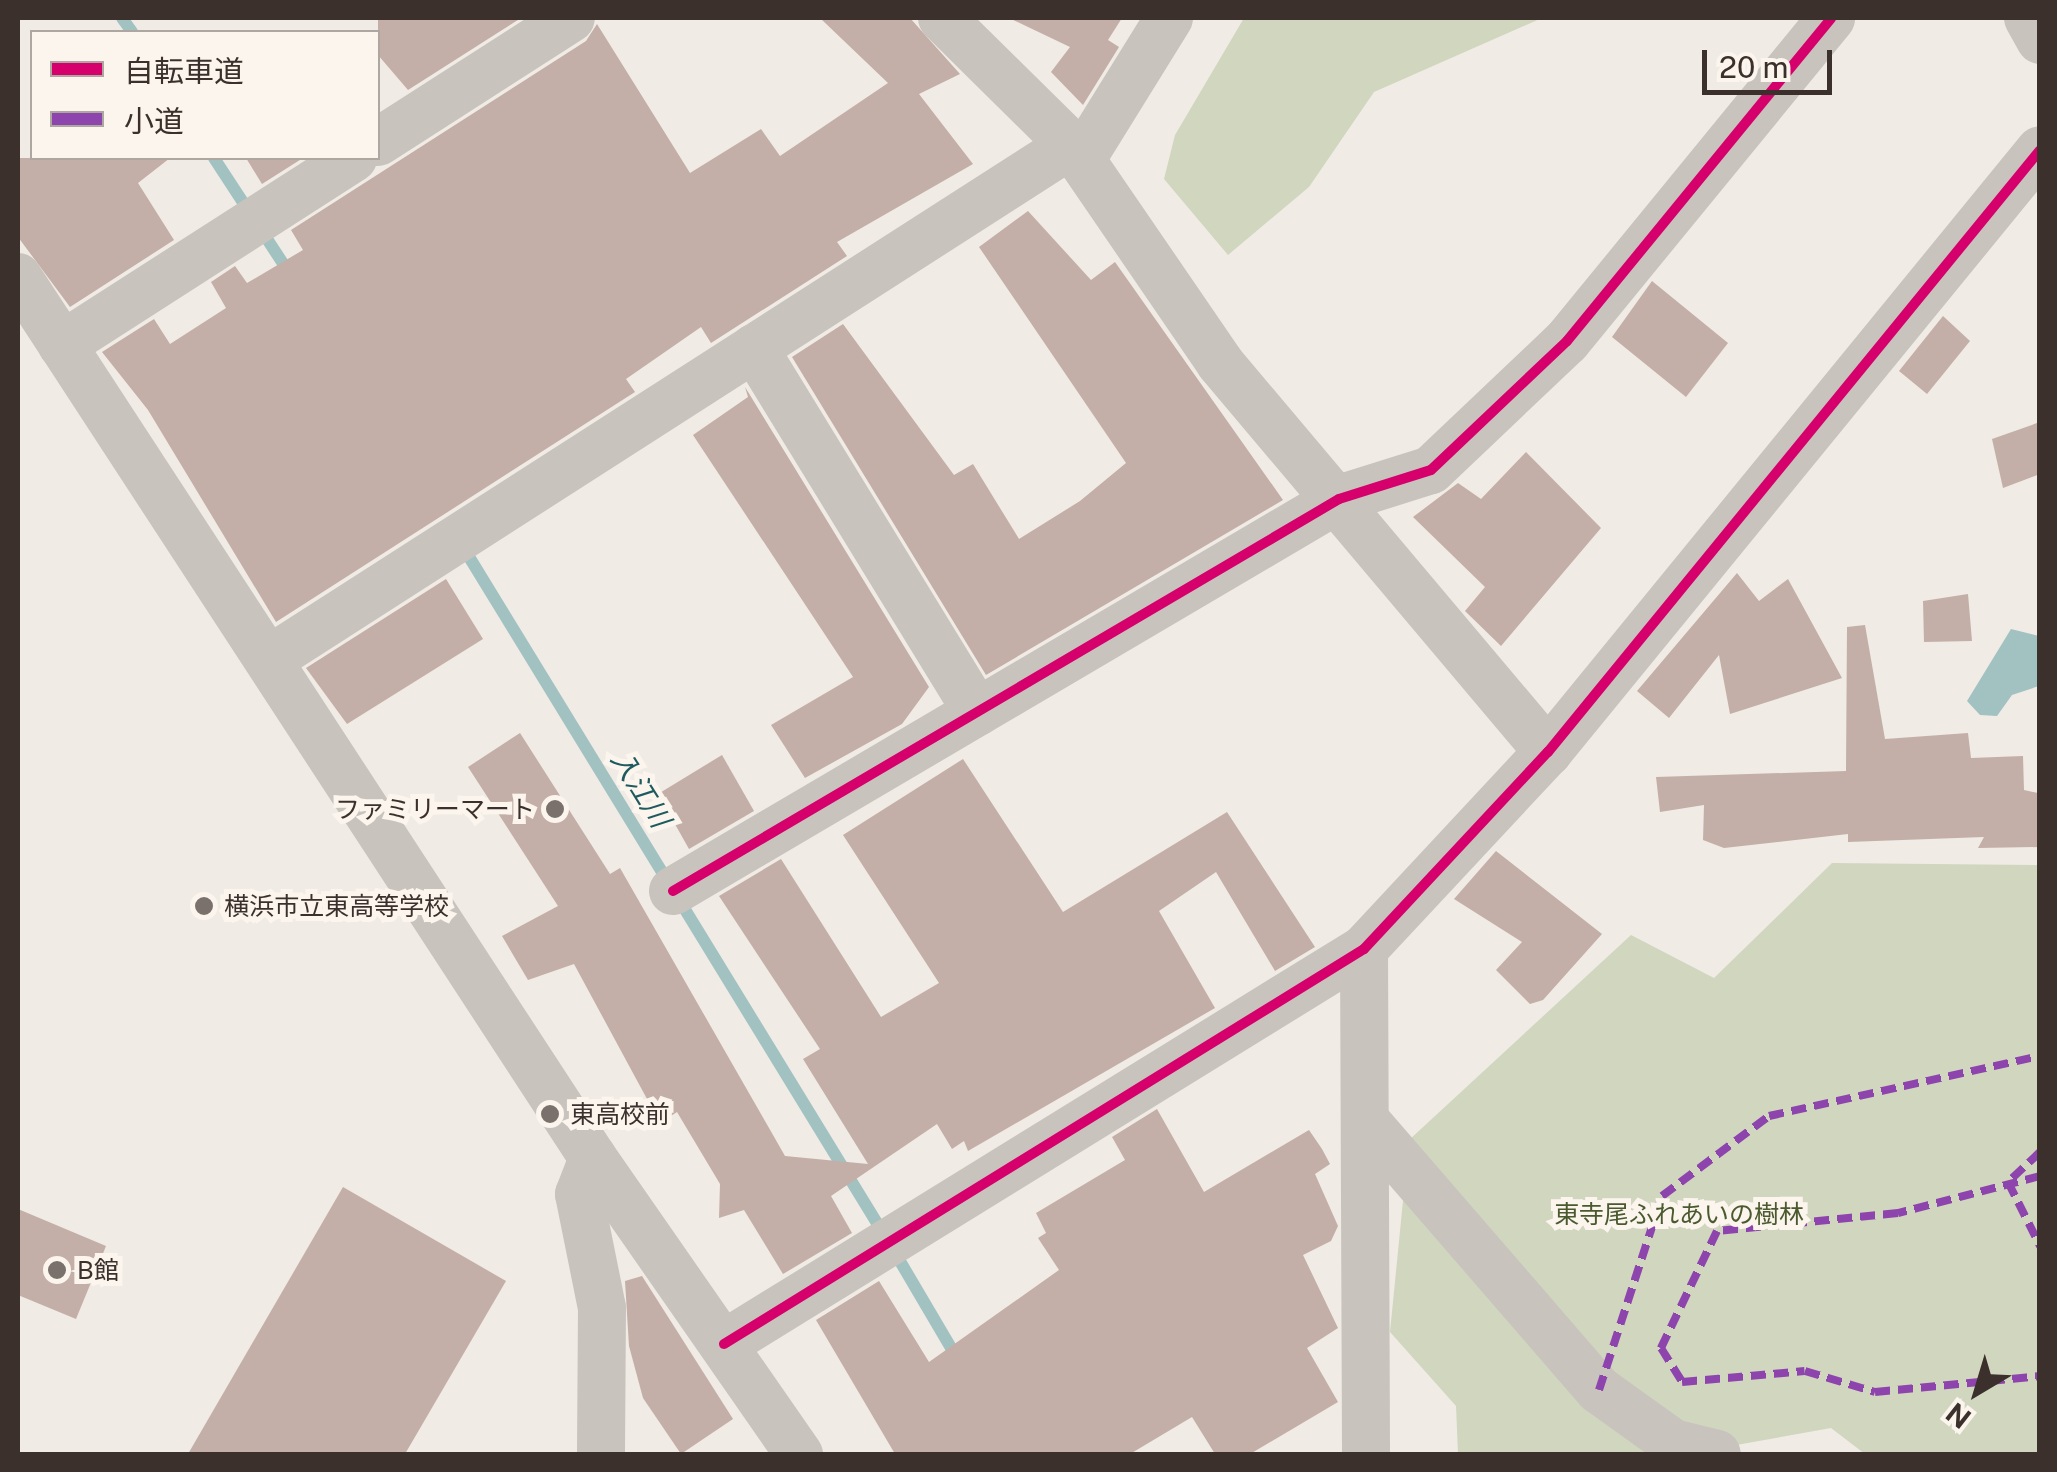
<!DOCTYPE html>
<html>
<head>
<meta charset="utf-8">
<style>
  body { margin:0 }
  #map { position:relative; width:2057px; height:1472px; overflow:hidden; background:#f0ebe5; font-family:"Public Sans","Noto Sans JP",sans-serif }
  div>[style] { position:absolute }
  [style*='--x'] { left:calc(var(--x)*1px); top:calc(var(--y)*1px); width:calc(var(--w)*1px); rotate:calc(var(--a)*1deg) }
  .green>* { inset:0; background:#d1d6bf }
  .water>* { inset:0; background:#a1c2c1 }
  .stream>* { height:12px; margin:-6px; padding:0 6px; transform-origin:6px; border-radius:6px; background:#a1c2c1 }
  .building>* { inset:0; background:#c3afa7 }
  .minor>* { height:48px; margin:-24px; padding:0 24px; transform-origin:24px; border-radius:24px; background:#c9c3be }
  .quiet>* { height:8px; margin-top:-4px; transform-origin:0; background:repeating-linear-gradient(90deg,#8e44ad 0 15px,transparent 0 23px) }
  .cycleway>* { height:10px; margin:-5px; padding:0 5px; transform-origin:5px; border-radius:5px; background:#d6006c }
  .dots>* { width:28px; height:28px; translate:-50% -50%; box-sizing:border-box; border:5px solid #fbf5ee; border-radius:50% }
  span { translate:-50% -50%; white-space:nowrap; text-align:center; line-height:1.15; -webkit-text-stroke:10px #fbf5ee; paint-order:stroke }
  .poi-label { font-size:25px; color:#3b302b }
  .right { translate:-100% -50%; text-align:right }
  .left { translate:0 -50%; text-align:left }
  .park-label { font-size:25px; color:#4a5a2e }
  .water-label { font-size:28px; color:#1f5a5e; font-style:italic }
  .frame { position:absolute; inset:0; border:20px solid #3b302b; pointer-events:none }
  .legend { position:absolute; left:30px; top:30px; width:350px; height:130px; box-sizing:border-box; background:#fbf5ee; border:2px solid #aea6a0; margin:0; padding:12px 18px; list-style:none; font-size:30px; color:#3b302b }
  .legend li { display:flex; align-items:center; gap:20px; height:50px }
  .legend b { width:50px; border:2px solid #aea6a0 }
  .north { position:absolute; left:1927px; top:1342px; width:100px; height:100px; -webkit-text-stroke:8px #fbf5ee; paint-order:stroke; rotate:218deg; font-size:28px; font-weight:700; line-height:40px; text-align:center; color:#3b302b }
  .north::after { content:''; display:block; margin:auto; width:35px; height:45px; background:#3b302b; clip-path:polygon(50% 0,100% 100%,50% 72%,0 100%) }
  .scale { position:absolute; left:1702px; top:50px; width:130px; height:45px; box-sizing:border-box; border:5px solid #3b302b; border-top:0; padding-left:12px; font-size:30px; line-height:35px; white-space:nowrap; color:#3b302b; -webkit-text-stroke:8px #fbf5ee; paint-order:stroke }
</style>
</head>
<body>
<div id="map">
  <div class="green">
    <i style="clip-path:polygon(1244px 18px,1542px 18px,1374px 92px,1309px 187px,1228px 255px,1164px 179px,1175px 135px)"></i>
    <i style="clip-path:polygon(1832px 863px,2039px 865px,2039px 1453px,1865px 1454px,1831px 1428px,1686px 1454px,1458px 1454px,1456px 1406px,1390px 1332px,1409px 1140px,1631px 935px,1714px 978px)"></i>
  </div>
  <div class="water">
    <i style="clip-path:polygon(2011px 629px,2039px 636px,2039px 686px,2012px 695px,1997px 716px,1980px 715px,1967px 701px)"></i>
  </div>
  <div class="stream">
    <i style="--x:122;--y:18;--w:17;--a:54"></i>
    <i style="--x:214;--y:158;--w:142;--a:56.8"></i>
    <i style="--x:463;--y:547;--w:804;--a:58.52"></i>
    <i style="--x:894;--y:1251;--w:124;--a:59.5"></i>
  </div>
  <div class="building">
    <i style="clip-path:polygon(378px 18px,521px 18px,408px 90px,378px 55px)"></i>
    <i style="clip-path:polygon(820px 18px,910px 18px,960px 74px,919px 94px,973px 164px,837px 242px,847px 256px,711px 343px,701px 327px,626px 379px,635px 392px,276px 622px,148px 410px,102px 352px,154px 319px,170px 344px,226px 308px,211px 282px,235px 266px,247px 283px,303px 250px,291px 230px,586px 41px,597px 24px,690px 173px,761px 129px,780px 156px,888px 83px)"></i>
    <i style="clip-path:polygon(1009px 18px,1122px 18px,1108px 40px,1119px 47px,1083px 105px,1051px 72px,1070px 47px)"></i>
    <i style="clip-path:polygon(18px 158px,170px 158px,138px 183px,174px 240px,70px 307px,18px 237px)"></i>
    <i style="clip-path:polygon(246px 158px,303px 158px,262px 184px)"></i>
    <i style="clip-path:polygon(1028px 211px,1091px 280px,1115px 262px,1283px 500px,986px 675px,792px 357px,843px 324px,954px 475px,973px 464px,1019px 539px,1080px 501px,1126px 463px,979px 247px)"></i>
    <i style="clip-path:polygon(1652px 281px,1728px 343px,1686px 397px,1612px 337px)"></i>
    <i style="clip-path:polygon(1943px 316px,1970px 341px,1927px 394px,1899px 371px)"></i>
    <i style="clip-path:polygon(745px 387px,929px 687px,902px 724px,805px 778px,771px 725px,853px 677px,693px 435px,748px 397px)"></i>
    <i style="clip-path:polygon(2040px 422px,2040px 474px,2003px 488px,1992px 439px)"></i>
    <i style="clip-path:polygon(1526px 452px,1601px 528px,1501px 646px,1465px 611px,1485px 587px,1413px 517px,1458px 483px,1481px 499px)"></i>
    <i style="clip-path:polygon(1737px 573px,1759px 601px,1788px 579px,1842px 678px,1730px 714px,1719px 655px,1669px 718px,1637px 691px)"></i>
    <i style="clip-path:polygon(446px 579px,483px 639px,347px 724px,306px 668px)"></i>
    <i style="clip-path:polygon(1968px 594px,1972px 641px,1924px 642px,1923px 601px)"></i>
    <i style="clip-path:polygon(1865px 625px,1885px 739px,1968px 733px,1971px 758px,2023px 756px,2024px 790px,2038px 793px,2040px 847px,1978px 848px,1984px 837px,1848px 842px,1848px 834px,1724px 848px,1703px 840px,1704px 805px,1660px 812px,1656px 777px,1846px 771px,1847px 627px)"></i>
    <i style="clip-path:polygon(520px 733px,610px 874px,620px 868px,785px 1156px,868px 1164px,803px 1059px,820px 1049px,719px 896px,781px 859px,881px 1017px,939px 983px,843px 835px,963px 759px,1063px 912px,1227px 812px,1315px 947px,1275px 971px,1216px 872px,1159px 911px,1215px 1008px,968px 1151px,964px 1141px,952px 1149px,937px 1124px,831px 1196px,852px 1233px,783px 1274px,744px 1210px,719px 1218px,720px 1184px,677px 1112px,660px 1123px,574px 964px,528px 980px,502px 936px,558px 906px,468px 767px)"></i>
    <i style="clip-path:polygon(722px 755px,754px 811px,689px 849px,658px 794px)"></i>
    <i style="clip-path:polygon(1496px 851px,1602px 934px,1543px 1000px,1530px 1004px,1496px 970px,1522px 942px,1454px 899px)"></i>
    <i style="clip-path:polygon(1157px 1109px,1204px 1192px,1309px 1130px,1322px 1149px,1330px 1164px,1315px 1174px,1338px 1226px,1331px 1241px,1303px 1255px,1338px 1328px,1307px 1348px,1338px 1402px,1250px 1454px,1215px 1454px,1192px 1417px,1130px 1454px,895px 1454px,816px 1320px,879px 1281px,929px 1362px,1059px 1270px,1038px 1238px,1046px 1233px,1036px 1213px,1125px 1160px,1112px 1137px)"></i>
    <i style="clip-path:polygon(343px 1187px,506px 1281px,405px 1454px,188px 1454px)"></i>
    <i style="clip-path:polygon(18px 1209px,106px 1246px,76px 1319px,18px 1295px)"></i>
    <i style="clip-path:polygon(642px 1276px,733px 1419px,681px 1454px,643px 1398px,629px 1346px,625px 1281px)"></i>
  </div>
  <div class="minor">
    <i style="--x:942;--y:18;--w:181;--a:44.6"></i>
    <i style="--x:1071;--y:145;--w:264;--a:55.6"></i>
    <i style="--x:1220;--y:363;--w:509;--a:49.86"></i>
    <i style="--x:2028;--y:18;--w:25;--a:61"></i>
    <i style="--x:378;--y:142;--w:229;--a:-32.7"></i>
    <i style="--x:1081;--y:160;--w:167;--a:-58.2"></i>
    <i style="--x:18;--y:277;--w:1052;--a:56.87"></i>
    <i style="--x:593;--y:1158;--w:361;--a:55.2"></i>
    <i style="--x:62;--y:345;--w:346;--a:-32.7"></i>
    <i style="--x:754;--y:348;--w:427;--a:58.5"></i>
    <i style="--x:270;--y:659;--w:952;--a:-32.69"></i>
    <i style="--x:673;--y:891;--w:773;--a:-30.48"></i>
    <i style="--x:1339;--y:499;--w:96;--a:-17.5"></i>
    <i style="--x:1431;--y:470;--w:187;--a:-43.5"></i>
    <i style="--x:1567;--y:341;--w:417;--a:-50.7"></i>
    <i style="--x:1364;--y:949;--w:505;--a:89.77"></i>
    <i style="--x:1365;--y:1120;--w:357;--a:49.1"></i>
    <i style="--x:1599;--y:1390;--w:91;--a:35.6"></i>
    <i style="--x:1673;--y:1443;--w:45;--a:14"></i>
    <i style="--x:593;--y:1158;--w:39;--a:111"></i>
    <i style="--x:579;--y:1194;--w:116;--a:78.6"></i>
    <i style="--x:602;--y:1308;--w:146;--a:90.4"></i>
    <i style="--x:724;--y:1344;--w:752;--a:-31.68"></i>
    <i style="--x:1364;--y:949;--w:270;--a:-47"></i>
    <i style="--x:1548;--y:752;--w:777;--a:-50.74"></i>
  </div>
  <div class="quiet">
    <i style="--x:2040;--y:1152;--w:44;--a:136.8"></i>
    <i style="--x:2008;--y:1182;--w:72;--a:63.4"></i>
    <i style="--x:2040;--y:1176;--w:147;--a:165.4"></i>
    <i style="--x:1898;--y:1213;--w:182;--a:174.3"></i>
    <i style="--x:1717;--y:1231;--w:130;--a:115.6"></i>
    <i style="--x:1661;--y:1348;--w:40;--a:58"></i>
    <i style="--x:1682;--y:1382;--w:123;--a:-5.1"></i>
    <i style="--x:1805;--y:1371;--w:73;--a:16.7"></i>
    <i style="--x:1875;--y:1392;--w:166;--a:-5.5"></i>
    <i style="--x:1599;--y:1390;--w:204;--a:-72"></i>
    <i style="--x:1662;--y:1196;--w:134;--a:-36.8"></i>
    <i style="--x:1769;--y:1116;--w:278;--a:-12.5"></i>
  </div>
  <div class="cycleway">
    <i style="--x:673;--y:891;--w:773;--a:-30.48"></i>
    <i style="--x:1339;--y:499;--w:96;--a:-17.5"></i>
    <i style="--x:1431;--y:470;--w:187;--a:-43.5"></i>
    <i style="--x:1567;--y:341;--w:417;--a:-50.7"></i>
    <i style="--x:724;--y:1344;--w:752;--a:-31.68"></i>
    <i style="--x:1364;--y:949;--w:270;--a:-47"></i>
    <i style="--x:1548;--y:752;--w:777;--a:-50.74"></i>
  </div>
  <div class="dots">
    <i style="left:555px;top:809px;background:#7a716c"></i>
    <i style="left:204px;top:906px;background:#7a716c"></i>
    <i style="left:550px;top:1114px;background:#7a716c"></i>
    <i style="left:57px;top:1270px;background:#7a716c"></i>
  </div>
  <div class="poi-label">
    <span class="right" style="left:535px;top:809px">ファミリーマート</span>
    <span class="left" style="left:224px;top:906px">横浜市立東高等学校</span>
    <span class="left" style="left:570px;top:1114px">東高校前</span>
    <span class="left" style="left:77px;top:1270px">B館</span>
  </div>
  <div class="park-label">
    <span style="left:1679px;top:1214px">東寺尾ふれあいの樹林</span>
  </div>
  <div class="water-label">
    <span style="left:641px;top:789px;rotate:58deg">入江川</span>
  </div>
  <div class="frame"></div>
  <ul class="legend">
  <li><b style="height:12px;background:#d6006c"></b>自転車道</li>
  <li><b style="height:12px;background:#8e44ad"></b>小道</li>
  </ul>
  <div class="north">N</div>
  <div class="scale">20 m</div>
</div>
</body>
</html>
